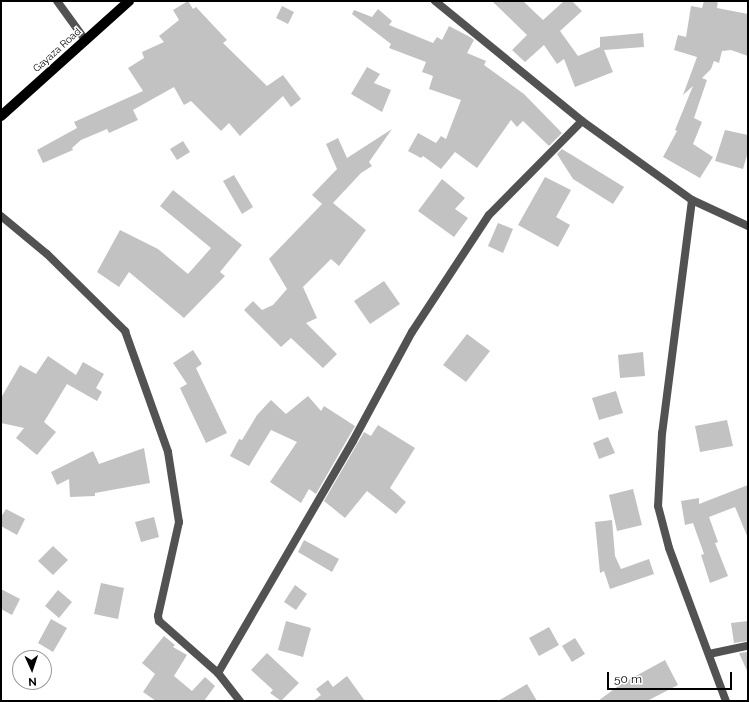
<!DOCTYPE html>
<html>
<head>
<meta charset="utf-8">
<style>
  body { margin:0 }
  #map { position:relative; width:749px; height:702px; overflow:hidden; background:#fff; font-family:Raleway,sans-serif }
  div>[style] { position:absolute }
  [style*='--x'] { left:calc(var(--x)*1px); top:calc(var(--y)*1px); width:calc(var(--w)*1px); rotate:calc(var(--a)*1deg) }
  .building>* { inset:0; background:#c2c2c2 }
  .street>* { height:8px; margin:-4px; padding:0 4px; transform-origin:4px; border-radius:4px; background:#525252 }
  .primary>* { height:10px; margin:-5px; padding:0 5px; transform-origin:5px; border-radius:5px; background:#000 }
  span { translate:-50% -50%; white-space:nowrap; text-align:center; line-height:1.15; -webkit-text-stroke:3px #fff; paint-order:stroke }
  .street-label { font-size:10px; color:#000 }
  .frame { position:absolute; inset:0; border:2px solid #000; pointer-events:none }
  .north { position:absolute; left:12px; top:650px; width:40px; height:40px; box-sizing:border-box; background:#fff; border:1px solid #999; border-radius:50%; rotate:177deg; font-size:11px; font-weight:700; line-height:16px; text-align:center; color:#000 }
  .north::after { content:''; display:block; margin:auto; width:14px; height:18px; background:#000; clip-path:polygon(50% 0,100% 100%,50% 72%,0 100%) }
  .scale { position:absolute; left:607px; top:672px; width:125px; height:18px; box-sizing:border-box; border:2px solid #000; border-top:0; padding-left:5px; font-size:12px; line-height:14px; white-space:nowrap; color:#000; -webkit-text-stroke:3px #fff; paint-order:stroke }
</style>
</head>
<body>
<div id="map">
  <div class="building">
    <i style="clip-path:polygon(188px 1px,193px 9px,196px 7px,227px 40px,223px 43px,267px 86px,283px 75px,301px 99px,291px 107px,283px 96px,240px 136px,229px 123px,221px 131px,191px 101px,184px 105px,174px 87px,133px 110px,138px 120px,109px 133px,107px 129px,81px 140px,72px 148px,73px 150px,43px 163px,37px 150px,77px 128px,74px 122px,143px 91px,128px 68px,144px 58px,142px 52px,164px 42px,159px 36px,179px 20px,173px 10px)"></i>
    <i style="clip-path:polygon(492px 1px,523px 1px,543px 20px,564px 1px,572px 1px,582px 11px,560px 31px,578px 56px,600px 47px,600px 37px,643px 33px,644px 47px,604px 50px,613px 72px,575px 87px,564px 59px,557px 64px,544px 45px,525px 62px,512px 50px,527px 35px)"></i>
    <i style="clip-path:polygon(704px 1px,718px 1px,717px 8px,748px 14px,748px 56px,731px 50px,722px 51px,719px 63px,714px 61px,711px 69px,702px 78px,707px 80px,694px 118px,702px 122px,693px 144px,713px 157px,700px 178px,663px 157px,677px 131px,675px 130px,693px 86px,683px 95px,697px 57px,674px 50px,678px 35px,686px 37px,691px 6px,702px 8px)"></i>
    <i style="clip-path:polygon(282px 6px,294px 12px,288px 24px,276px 18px)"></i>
    <i style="clip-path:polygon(378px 9px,392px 21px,389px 25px,433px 43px,437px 37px,442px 40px,449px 26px,470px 37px,474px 40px,467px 53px,486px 61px,484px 65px,524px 94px,562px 133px,549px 146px,523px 121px,517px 127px,511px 120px,477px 168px,455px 152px,441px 169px,423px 156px,421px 158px,408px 151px,418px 133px,436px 143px,441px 136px,446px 139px,461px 100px,429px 89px,433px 76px,422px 72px,426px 62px,389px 48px,391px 44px,352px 14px,354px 10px,372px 17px)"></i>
    <i style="clip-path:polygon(367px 67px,380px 74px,374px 83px,391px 90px,382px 112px,351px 94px)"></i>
    <i style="clip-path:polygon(392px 129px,369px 162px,372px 166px,361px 173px,333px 203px,366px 230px,339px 266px,331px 259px,303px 287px,317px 318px,306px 323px,337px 354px,323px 368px,291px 338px,281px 347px,244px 310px,253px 301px,262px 310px,273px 305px,287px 289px,269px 259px,322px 204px,312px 195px,337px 169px,326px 144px,338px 138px,347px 158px)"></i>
    <i style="clip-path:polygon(725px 130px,748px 135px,748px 152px,743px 169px,715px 161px)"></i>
    <i style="clip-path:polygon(183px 141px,190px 152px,177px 160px,170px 149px)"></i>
    <i style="clip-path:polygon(562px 149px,624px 187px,613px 204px,573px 179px,557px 154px)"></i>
    <i style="clip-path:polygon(234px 175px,253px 207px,242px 214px,223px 181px)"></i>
    <i style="clip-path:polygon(545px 177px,571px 190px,556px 217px,570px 225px,558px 247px,518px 225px)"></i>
    <i style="clip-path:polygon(442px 179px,465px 198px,455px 209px,468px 218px,454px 237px,418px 211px)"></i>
    <i style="clip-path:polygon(173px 190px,242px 245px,220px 272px,225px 276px,184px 318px,129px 272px,119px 287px,97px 272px,120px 230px,158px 249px,188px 274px,211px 248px,160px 206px)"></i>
    <i style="clip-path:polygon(498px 223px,513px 229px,503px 253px,488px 246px)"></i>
    <i style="clip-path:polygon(384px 281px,400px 304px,370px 324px,354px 301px)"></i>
    <i style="clip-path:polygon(467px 334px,490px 351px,466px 382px,443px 365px)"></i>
    <i style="clip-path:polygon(193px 350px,202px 364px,196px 368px,227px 433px,206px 443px,180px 388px,187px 384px,173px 363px)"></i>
    <i style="clip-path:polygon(643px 352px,645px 376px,620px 378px,618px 355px)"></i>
    <i style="clip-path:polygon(48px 356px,76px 375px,83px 362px,104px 374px,96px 388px,102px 392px,97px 401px,67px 384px,44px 422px,56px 432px,37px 455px,16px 438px,24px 428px,1px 423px,1px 398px,20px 365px,36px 374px)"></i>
    <i style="clip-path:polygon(616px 391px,623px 413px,599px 420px,592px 398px)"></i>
    <i style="clip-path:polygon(308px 396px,321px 411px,324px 406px,355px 426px,316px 494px,309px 489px,301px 503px,270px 482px,297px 442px,271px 430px,249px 466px,230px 456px,239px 439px,242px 440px,257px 415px,271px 400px,286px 414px)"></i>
    <i style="clip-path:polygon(727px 420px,733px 446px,700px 452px,695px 426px)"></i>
    <i style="clip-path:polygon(378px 425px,415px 448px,390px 488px,406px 502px,396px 514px,367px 491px,345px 518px,324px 501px,364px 432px,371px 436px)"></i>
    <i style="clip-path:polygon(608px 437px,615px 453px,599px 459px,593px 443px)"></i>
    <i style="clip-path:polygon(144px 448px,150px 483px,95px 493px,95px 496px,70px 497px,69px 479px,57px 485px,51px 472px,93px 451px,99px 464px)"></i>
    <i style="clip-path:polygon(748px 485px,748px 538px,735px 507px,709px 517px,718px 542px,715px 543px,728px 576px,710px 583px,701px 555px,704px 554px,693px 523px,685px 525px,681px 501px,699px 498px,699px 504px)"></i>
    <i style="clip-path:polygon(633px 489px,642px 525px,617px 531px,609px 495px)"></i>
    <i style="clip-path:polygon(6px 509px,25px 519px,17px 535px,1px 526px,1px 517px)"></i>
    <i style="clip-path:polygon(154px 517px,159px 537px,141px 542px,135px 522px)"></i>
    <i style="clip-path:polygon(612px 520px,615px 556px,621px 569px,649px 559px,654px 574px,610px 589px,604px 571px,600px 573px,595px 522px)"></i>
    <i style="clip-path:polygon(304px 540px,339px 559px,332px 572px,298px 552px)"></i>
    <i style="clip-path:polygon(53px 546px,68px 560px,53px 575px,38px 561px)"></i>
    <i style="clip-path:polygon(101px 583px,124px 588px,118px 619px,94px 614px)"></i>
    <i style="clip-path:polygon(295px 585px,307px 594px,296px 610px,284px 602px)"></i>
    <i style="clip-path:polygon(1px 589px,20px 599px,12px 615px,1px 609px)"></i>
    <i style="clip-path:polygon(58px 590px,72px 602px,59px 618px,45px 606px)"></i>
    <i style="clip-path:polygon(51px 619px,67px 628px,53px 652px,38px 643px)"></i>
    <i style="clip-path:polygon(286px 621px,311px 628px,303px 657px,278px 650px)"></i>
    <i style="clip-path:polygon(748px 621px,748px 641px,734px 643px,731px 623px)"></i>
    <i style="clip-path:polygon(549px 627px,559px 645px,539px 656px,529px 638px)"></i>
    <i style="clip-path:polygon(164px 636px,175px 645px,173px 647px,187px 655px,174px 676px,192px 691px,205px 677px,215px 686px,204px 701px,156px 701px,143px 692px,155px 674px,142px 663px)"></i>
    <i style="clip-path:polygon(575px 638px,585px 654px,572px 662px,562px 646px)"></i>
    <i style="clip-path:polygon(748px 652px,748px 673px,739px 653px)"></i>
    <i style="clip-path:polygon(267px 653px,299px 683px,281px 701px,270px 693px,273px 690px,251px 670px)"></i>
    <i style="clip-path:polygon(665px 660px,678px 685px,647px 701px,598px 701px,621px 684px)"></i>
    <i style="clip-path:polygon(347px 676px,365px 701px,313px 701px,321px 695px,316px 689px,328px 680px,333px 687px)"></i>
    <i style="clip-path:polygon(527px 684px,537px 701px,498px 701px)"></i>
  </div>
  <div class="street">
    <i style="--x:57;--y:1;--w:49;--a:54.1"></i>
    <i style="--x:435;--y:1;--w:190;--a:39.2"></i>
    <i style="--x:582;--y:121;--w:135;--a:35.7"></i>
    <i style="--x:692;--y:200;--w:235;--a:97.3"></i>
    <i style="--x:662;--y:433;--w:73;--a:93.1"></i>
    <i style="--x:658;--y:506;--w:43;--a:75.3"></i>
    <i style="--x:669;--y:548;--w:163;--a:69.6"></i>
    <i style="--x:692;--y:200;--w:62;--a:24.9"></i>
    <i style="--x:1;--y:216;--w:60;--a:39.6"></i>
    <i style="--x:47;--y:254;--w:110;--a:44.6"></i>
    <i style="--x:125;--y:331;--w:128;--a:70.4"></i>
    <i style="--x:168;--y:452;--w:71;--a:81.1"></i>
    <i style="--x:179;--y:522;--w:96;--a:102.6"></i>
    <i style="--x:158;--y:616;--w:5;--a:79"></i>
    <i style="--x:159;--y:621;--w:79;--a:41.4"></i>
    <i style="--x:218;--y:673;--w:36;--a:52"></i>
    <i style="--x:709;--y:654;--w:40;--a:-12"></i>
    <i style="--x:218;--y:673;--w:268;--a:-59.8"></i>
    <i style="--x:353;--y:441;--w:124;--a:-61.6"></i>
    <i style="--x:412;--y:332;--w:140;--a:-56.7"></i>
    <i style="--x:489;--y:215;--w:132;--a:-45.3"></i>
  </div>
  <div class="primary">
    <i style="--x:1;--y:116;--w:172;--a:-41.9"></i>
  </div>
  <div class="street-label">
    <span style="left:57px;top:50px;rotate:-42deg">Gayaza Road</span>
  </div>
  <div class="frame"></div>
  <div class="north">N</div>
  <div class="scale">50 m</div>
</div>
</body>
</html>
